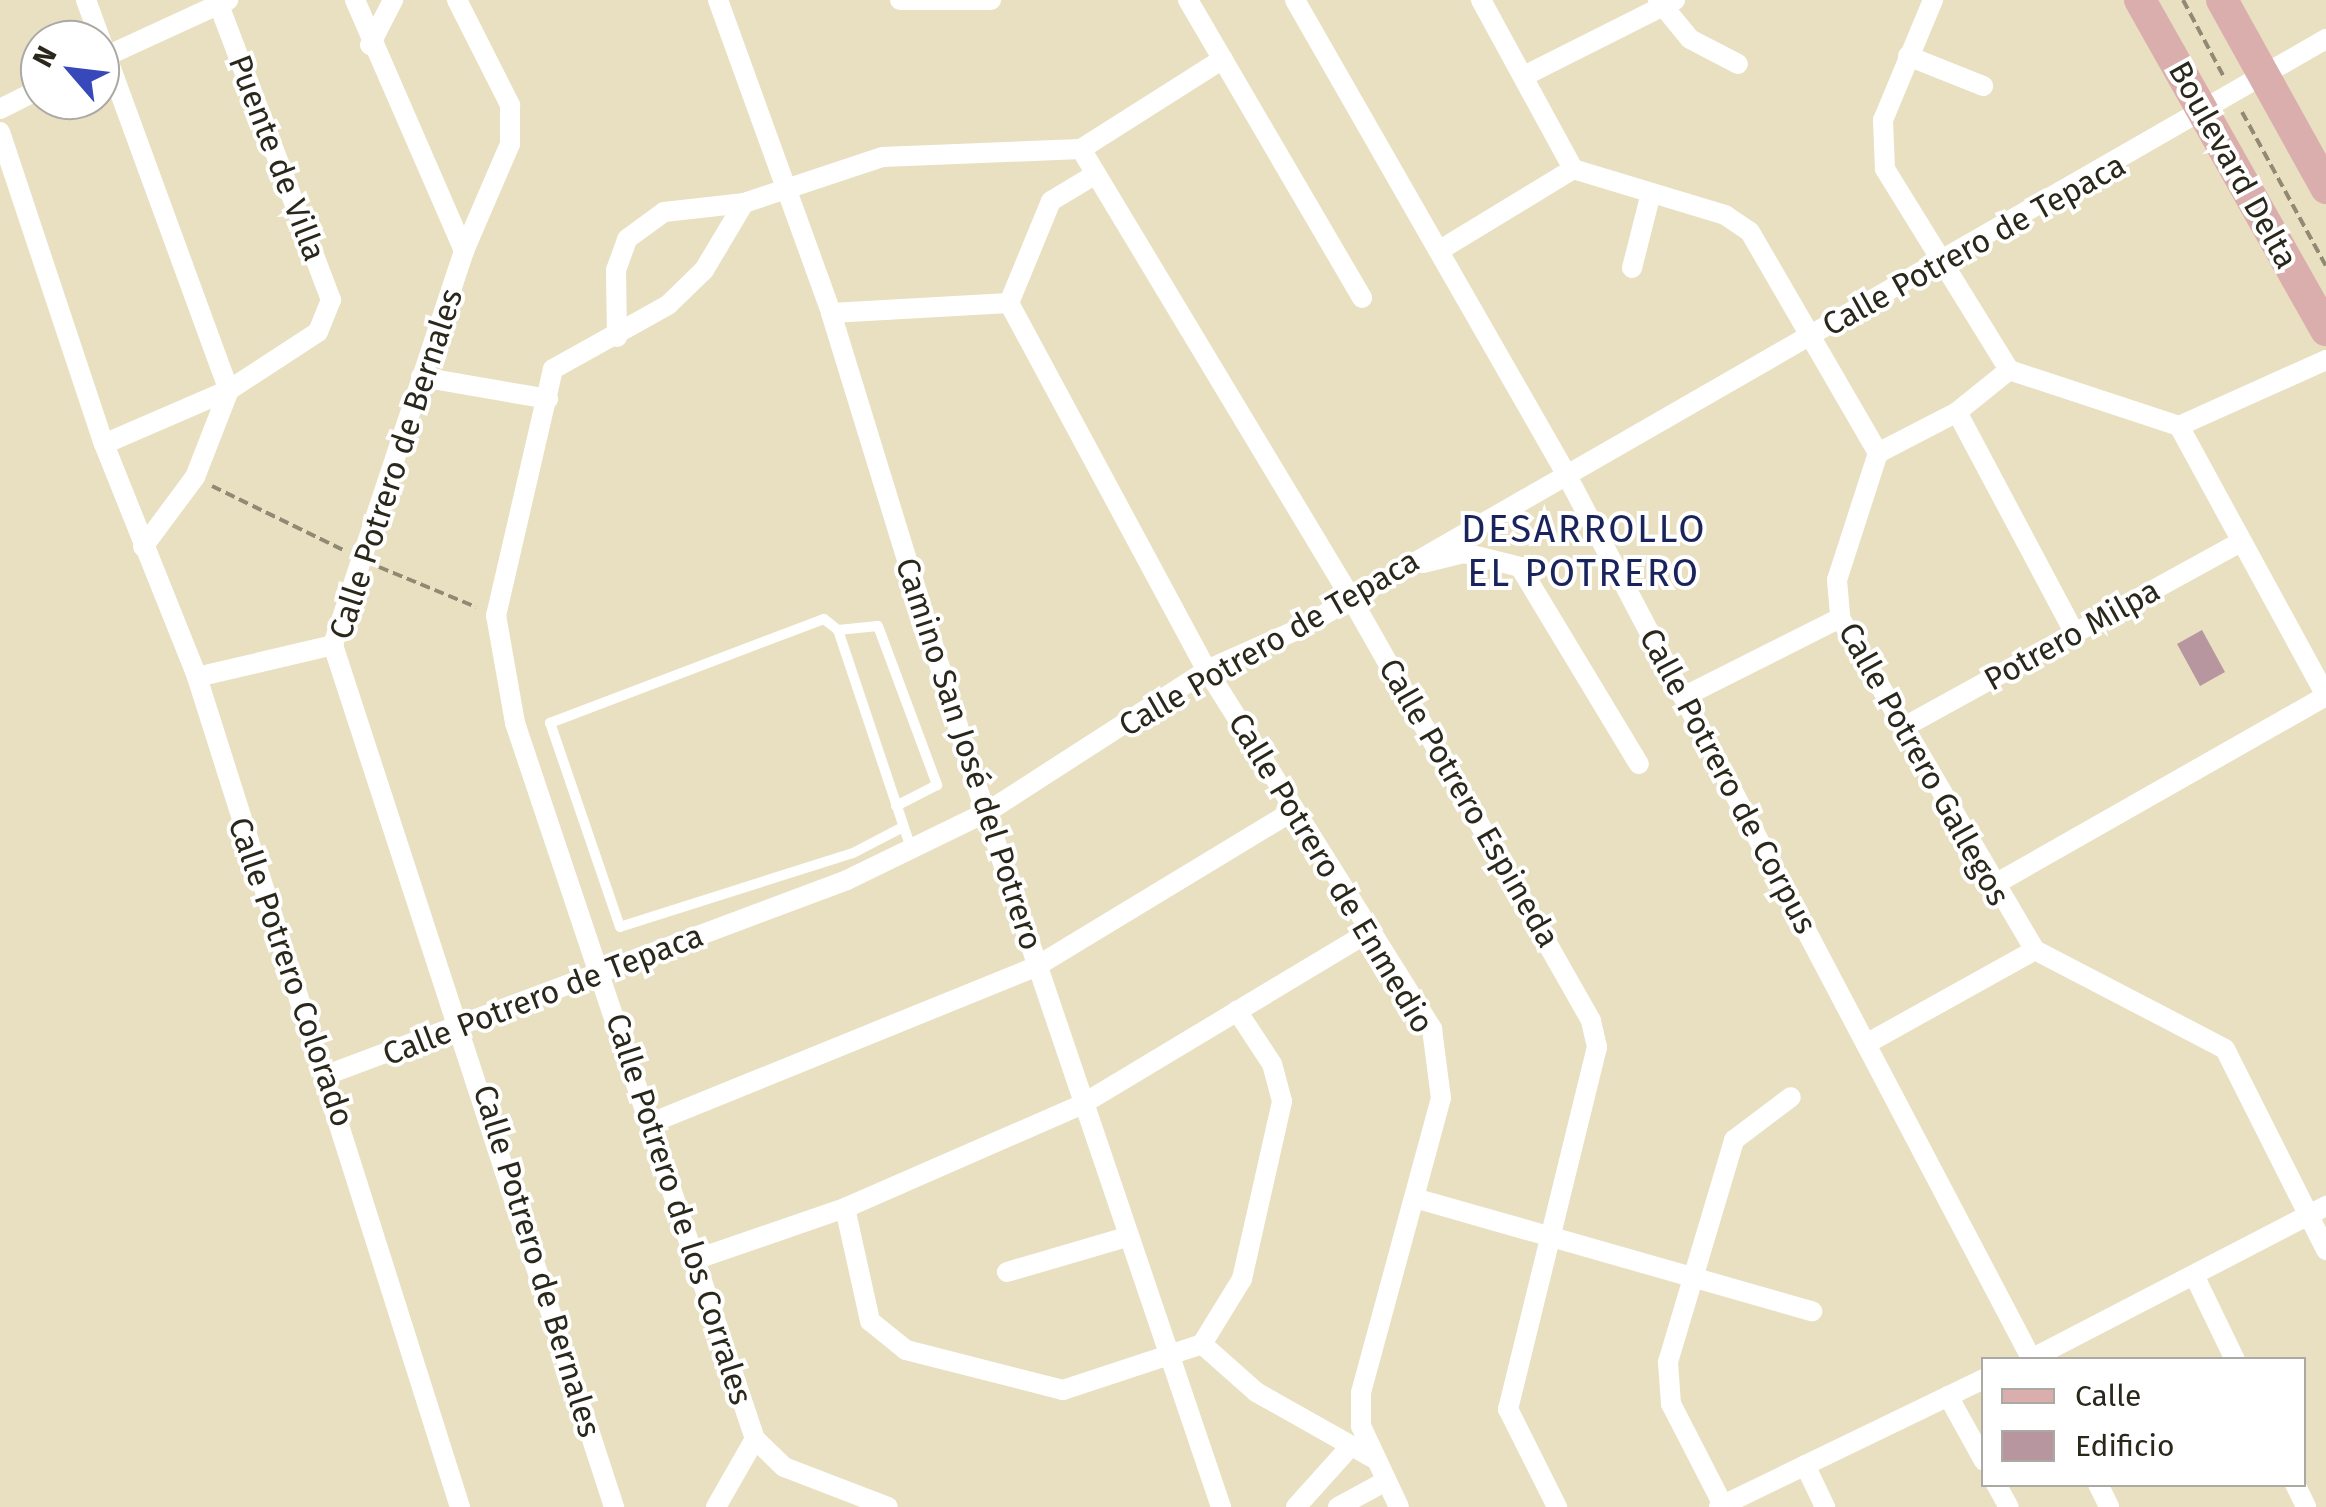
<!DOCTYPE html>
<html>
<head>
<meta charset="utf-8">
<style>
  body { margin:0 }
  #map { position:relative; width:2326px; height:1507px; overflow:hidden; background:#e8e0c1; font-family:"Fira Sans",sans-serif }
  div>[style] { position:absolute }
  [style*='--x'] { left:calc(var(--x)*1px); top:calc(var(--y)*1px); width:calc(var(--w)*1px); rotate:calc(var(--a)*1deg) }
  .building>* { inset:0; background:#b896a0 }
  .path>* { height:4px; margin-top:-2px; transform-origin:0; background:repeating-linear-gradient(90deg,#908a74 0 10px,transparent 0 15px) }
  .lane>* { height:10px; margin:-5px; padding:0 5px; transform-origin:5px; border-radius:5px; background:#fff }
  .street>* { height:20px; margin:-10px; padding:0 10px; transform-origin:10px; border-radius:10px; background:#fff }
  .primary>* { height:32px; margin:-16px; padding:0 16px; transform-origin:16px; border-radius:16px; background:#daaead }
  span { translate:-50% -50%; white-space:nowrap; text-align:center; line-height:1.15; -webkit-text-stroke:8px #fff; paint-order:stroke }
  .street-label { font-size:32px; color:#2a271b }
  .quarter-label { font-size:38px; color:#1a245c; letter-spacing:2.5px }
  .legend { position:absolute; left:1981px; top:1357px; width:325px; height:130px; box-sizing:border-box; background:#fff; border:2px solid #aaa9a4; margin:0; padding:12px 18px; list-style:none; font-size:30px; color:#2a271b }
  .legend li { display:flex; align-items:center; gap:20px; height:50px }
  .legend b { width:50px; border:2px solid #aaa9a4 }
  .north { position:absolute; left:20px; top:20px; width:100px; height:100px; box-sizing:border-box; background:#fff; border:2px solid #aaa9a4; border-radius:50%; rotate:298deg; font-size:28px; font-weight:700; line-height:40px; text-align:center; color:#2a271b }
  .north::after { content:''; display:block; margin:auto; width:35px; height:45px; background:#3748ba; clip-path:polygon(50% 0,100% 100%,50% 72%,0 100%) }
</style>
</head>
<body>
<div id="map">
  <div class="building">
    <i style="clip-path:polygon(2202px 630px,2225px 672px,2200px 686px,2177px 644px)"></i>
  </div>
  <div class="path">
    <i style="--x:2183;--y:0;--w:87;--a:62"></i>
    <i style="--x:2242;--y:112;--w:175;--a:61.4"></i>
    <i style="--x:212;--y:486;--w:146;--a:26"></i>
    <i style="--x:379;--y:567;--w:105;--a:22.4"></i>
  </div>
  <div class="lane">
    <i style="--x:838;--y:630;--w:40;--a:-5.7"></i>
    <i style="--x:878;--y:626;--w:170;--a:69.6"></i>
    <i style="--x:937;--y:785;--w:46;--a:152.9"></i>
    <i style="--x:903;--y:827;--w:56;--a:152.5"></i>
    <i style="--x:853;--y:853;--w:244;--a:162.4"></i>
    <i style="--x:620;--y:927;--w:216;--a:-108.9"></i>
    <i style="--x:550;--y:723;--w:293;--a:-20.8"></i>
    <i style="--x:824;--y:619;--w:18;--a:38"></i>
    <i style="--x:838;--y:630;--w:230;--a:71.5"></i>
  </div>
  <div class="street">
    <i style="--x:86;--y:0;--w:415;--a:69.9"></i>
    <i style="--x:229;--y:390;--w:93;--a:111.3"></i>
    <i style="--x:195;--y:477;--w:87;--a:126.6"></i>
    <i style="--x:355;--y:0;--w:274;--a:66.5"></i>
    <i style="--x:457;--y:0;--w:118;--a:63.2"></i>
    <i style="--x:510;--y:105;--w:39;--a:90"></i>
    <i style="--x:510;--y:144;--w:116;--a:113.3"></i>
    <i style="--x:464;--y:251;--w:415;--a:108.4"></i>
    <i style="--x:333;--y:645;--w:907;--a:71.94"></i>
    <i style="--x:718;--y:0;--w:333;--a:70.1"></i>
    <i style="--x:831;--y:313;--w:490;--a:72.9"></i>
    <i style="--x:975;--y:781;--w:767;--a:71.28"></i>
    <i style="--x:900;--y:0;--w:91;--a:0"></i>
    <i style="--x:1188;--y:0;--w:345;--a:59.7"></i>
    <i style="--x:1295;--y:0;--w:542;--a:60.22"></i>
    <i style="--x:1564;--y:470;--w:1006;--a:62.26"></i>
    <i style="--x:1481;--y:0;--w:192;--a:61.4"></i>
    <i style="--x:1573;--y:169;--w:159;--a:16.8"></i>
    <i style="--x:1725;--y:215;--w:30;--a:34"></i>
    <i style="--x:1750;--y:232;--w:255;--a:59.9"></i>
    <i style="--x:1878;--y:453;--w:133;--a:107.9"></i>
    <i style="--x:1837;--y:580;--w:38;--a:85"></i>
    <i style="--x:1840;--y:618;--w:385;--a:59.6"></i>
    <i style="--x:2035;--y:950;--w:214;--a:27.5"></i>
    <i style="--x:2225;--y:1049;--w:225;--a:63.3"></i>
    <i style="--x:1658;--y:0;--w:50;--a:50.6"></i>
    <i style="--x:1690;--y:39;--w:54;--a:27.5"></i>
    <i style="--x:1933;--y:0;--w:130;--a:112.6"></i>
    <i style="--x:1883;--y:120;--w:49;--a:87.7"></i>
    <i style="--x:1885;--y:169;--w:236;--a:58.3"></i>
    <i style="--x:2009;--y:370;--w:179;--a:18.2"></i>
    <i style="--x:2179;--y:426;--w:307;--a:61.4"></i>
    <i style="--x:2326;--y:696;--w:378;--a:150.4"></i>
    <i style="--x:370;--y:45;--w:51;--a:-62.9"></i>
    <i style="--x:1908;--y:56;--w:81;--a:21.8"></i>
    <i style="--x:100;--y:59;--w:141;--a:-24.7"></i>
    <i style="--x:1524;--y:76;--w:169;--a:-26.7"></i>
    <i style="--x:0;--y:109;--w:45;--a:-26.6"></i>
    <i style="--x:0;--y:132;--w:329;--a:71.6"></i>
    <i style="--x:104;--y:444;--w:251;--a:68.2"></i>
    <i style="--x:197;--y:677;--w:871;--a:72.42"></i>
    <i style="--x:1081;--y:149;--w:524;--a:58.98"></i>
    <i style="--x:1351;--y:598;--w:486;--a:60.4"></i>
    <i style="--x:1591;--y:1021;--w:27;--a:77"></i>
    <i style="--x:1597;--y:1047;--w:373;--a:103.8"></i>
    <i style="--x:1508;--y:1409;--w:110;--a:63.4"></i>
    <i style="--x:744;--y:203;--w:78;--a:120.8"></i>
    <i style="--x:704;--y:270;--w:50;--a:135.8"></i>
    <i style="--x:668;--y:305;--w:132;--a:150.9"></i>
    <i style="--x:553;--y:369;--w:253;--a:103"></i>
    <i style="--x:496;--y:615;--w:110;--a:80"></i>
    <i style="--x:515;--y:723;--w:755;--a:71.47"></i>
    <i style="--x:755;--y:1439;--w:40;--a:44"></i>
    <i style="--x:784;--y:1467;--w:111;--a:21"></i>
    <i style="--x:1440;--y:250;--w:156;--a:-31.3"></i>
    <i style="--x:1632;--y:268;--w:73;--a:-75.8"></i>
    <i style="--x:1009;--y:303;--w:417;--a:61.7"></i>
    <i style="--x:1207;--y:670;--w:424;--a:57.9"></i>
    <i style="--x:1432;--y:1029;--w:70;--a:82.6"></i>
    <i style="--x:1441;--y:1098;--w:305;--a:105.2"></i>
    <i style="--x:1361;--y:1392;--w:34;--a:90"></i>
    <i style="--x:1361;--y:1426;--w:89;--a:64.9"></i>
    <i style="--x:1009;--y:303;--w:110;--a:-67.6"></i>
    <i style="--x:1051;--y:201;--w:52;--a:-31"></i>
    <i style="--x:831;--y:313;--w:178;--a:-3.2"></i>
    <i style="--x:617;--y:337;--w:67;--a:-90.9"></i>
    <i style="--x:616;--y:270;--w:33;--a:-70"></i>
    <i style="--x:627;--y:239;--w:46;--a:-36.1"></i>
    <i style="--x:664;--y:212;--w:81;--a:-6.4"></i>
    <i style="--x:744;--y:203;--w:145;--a:-18.4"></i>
    <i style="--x:882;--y:157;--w:199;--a:-2.3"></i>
    <i style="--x:1081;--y:149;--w:168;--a:-32.4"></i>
    <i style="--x:421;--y:377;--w:129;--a:9.8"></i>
    <i style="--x:1957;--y:412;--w:251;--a:62"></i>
    <i style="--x:2179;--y:426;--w:161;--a:-24.2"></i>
    <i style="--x:104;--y:444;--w:136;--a:-23.4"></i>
    <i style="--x:229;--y:390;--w:106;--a:-33.1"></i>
    <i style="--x:318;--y:332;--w:35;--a:-68"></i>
    <i style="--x:331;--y:300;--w:321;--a:-110.8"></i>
    <i style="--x:1878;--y:453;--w:89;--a:-27.4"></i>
    <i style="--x:1957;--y:412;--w:67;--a:-38.9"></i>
    <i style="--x:1423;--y:563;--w:42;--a:-13.7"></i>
    <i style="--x:1464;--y:553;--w:58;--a:14"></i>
    <i style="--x:1520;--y:567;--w:230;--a:58.9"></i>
    <i style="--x:197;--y:677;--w:140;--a:-13.2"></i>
    <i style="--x:1683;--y:697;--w:176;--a:-26.7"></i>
    <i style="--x:1904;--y:727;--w:382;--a:-28.8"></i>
    <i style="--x:1866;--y:1044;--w:193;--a:-29.1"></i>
    <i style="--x:329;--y:1074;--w:553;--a:-20.53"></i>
    <i style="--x:847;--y:880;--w:156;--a:-25.9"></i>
    <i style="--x:987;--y:812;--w:262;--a:-32.8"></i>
    <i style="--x:1207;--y:670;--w:101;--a:-24"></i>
    <i style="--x:1299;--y:629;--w:1184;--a:-29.88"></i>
    <i style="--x:651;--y:1123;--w:417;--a:-22.1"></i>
    <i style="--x:1037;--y:966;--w:301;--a:-31.2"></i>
    <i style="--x:1418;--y:1199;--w:410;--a:15.9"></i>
    <i style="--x:845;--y:1208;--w:116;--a:77.5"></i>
    <i style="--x:870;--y:1321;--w:46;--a:38.9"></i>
    <i style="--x:906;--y:1350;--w:162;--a:14.3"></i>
    <i style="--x:1063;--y:1390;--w:146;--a:-18.3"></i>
    <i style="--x:1202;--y:1344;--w:76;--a:-58.4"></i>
    <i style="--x:1242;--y:1279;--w:182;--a:-77.3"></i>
    <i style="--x:1282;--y:1101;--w:38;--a:-105"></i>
    <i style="--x:1272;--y:1064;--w:64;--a:-123.4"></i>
    <i style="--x:694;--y:1260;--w:160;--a:-19"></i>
    <i style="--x:845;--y:1208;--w:257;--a:-23.6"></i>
    <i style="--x:1081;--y:1105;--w:336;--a:-31"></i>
    <i style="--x:1007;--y:1272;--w:125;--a:-16.3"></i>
    <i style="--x:2194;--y:1275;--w:94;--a:64.2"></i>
    <i style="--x:1202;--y:1344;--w:72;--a:41.6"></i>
    <i style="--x:1256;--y:1392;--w:134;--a:29.4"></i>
    <i style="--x:2029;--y:1360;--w:335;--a:-27.4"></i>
    <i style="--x:1948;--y:1396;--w:74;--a:61"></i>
    <i style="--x:1805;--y:1465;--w:47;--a:64.5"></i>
    <i style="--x:1996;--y:1484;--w:26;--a:61"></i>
    <i style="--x:2098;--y:1484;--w:25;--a:64"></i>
    <i style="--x:2295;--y:1484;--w:25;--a:64"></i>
    <i style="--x:1723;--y:1505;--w:114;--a:-117.2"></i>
    <i style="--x:1671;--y:1404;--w:42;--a:-94.1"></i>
    <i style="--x:1668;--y:1362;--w:232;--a:-73.4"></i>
    <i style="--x:1734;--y:1140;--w:71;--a:-37"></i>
    <i style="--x:716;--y:1507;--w:78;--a:-60.2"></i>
    <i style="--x:1296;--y:1507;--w:79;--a:-48.1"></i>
    <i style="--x:1338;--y:1507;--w:52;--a:-28.5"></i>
    <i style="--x:1719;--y:1507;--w:294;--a:-25.8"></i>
  </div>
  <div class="primary">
    <i style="--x:2140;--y:0;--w:379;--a:60.6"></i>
    <i style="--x:2222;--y:0;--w:215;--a:61"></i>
  </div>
  <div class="street-label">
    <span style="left:277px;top:158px;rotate:69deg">Puente de Villa</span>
    <span style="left:2233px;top:165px;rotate:61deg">Boulevard Delta</span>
    <span style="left:1974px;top:245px;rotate:-29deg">Calle Potrero de Tepaca</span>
    <span style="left:396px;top:464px;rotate:-72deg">Calle Potrero de Bernales</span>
    <span style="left:2072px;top:635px;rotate:-29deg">Potrero Milpa</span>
    <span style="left:1269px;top:643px;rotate:-30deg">Calle Potrero de Tepaca</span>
    <span style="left:969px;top:754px;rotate:72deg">Camino San José del Potrero</span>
    <span style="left:1924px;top:764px;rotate:61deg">Calle Potrero Gallegos</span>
    <span style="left:1728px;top:781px;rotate:62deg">Calle Potrero de Corpus</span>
    <span style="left:1469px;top:803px;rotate:60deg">Calle Potrero Espineda</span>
    <span style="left:1331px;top:873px;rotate:59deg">Calle Potrero de Enmedio</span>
    <span style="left:291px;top:972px;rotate:71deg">Calle Potrero Colorado</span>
    <span style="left:543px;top:995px;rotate:-21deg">Calle Potrero de Tepaca</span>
    <span style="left:679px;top:1209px;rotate:72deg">Calle Potrero de los Corrales</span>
    <span style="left:537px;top:1261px;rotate:73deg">Calle Potrero de Bernales</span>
  </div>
  <div class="quarter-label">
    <span style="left:1584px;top:552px">DESARROLLO<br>EL POTRERO</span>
  </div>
  <ul class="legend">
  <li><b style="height:12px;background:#daaead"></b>Calle</li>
  <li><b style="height:28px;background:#b896a0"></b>Edificio</li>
  </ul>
  <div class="north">N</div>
</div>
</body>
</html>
